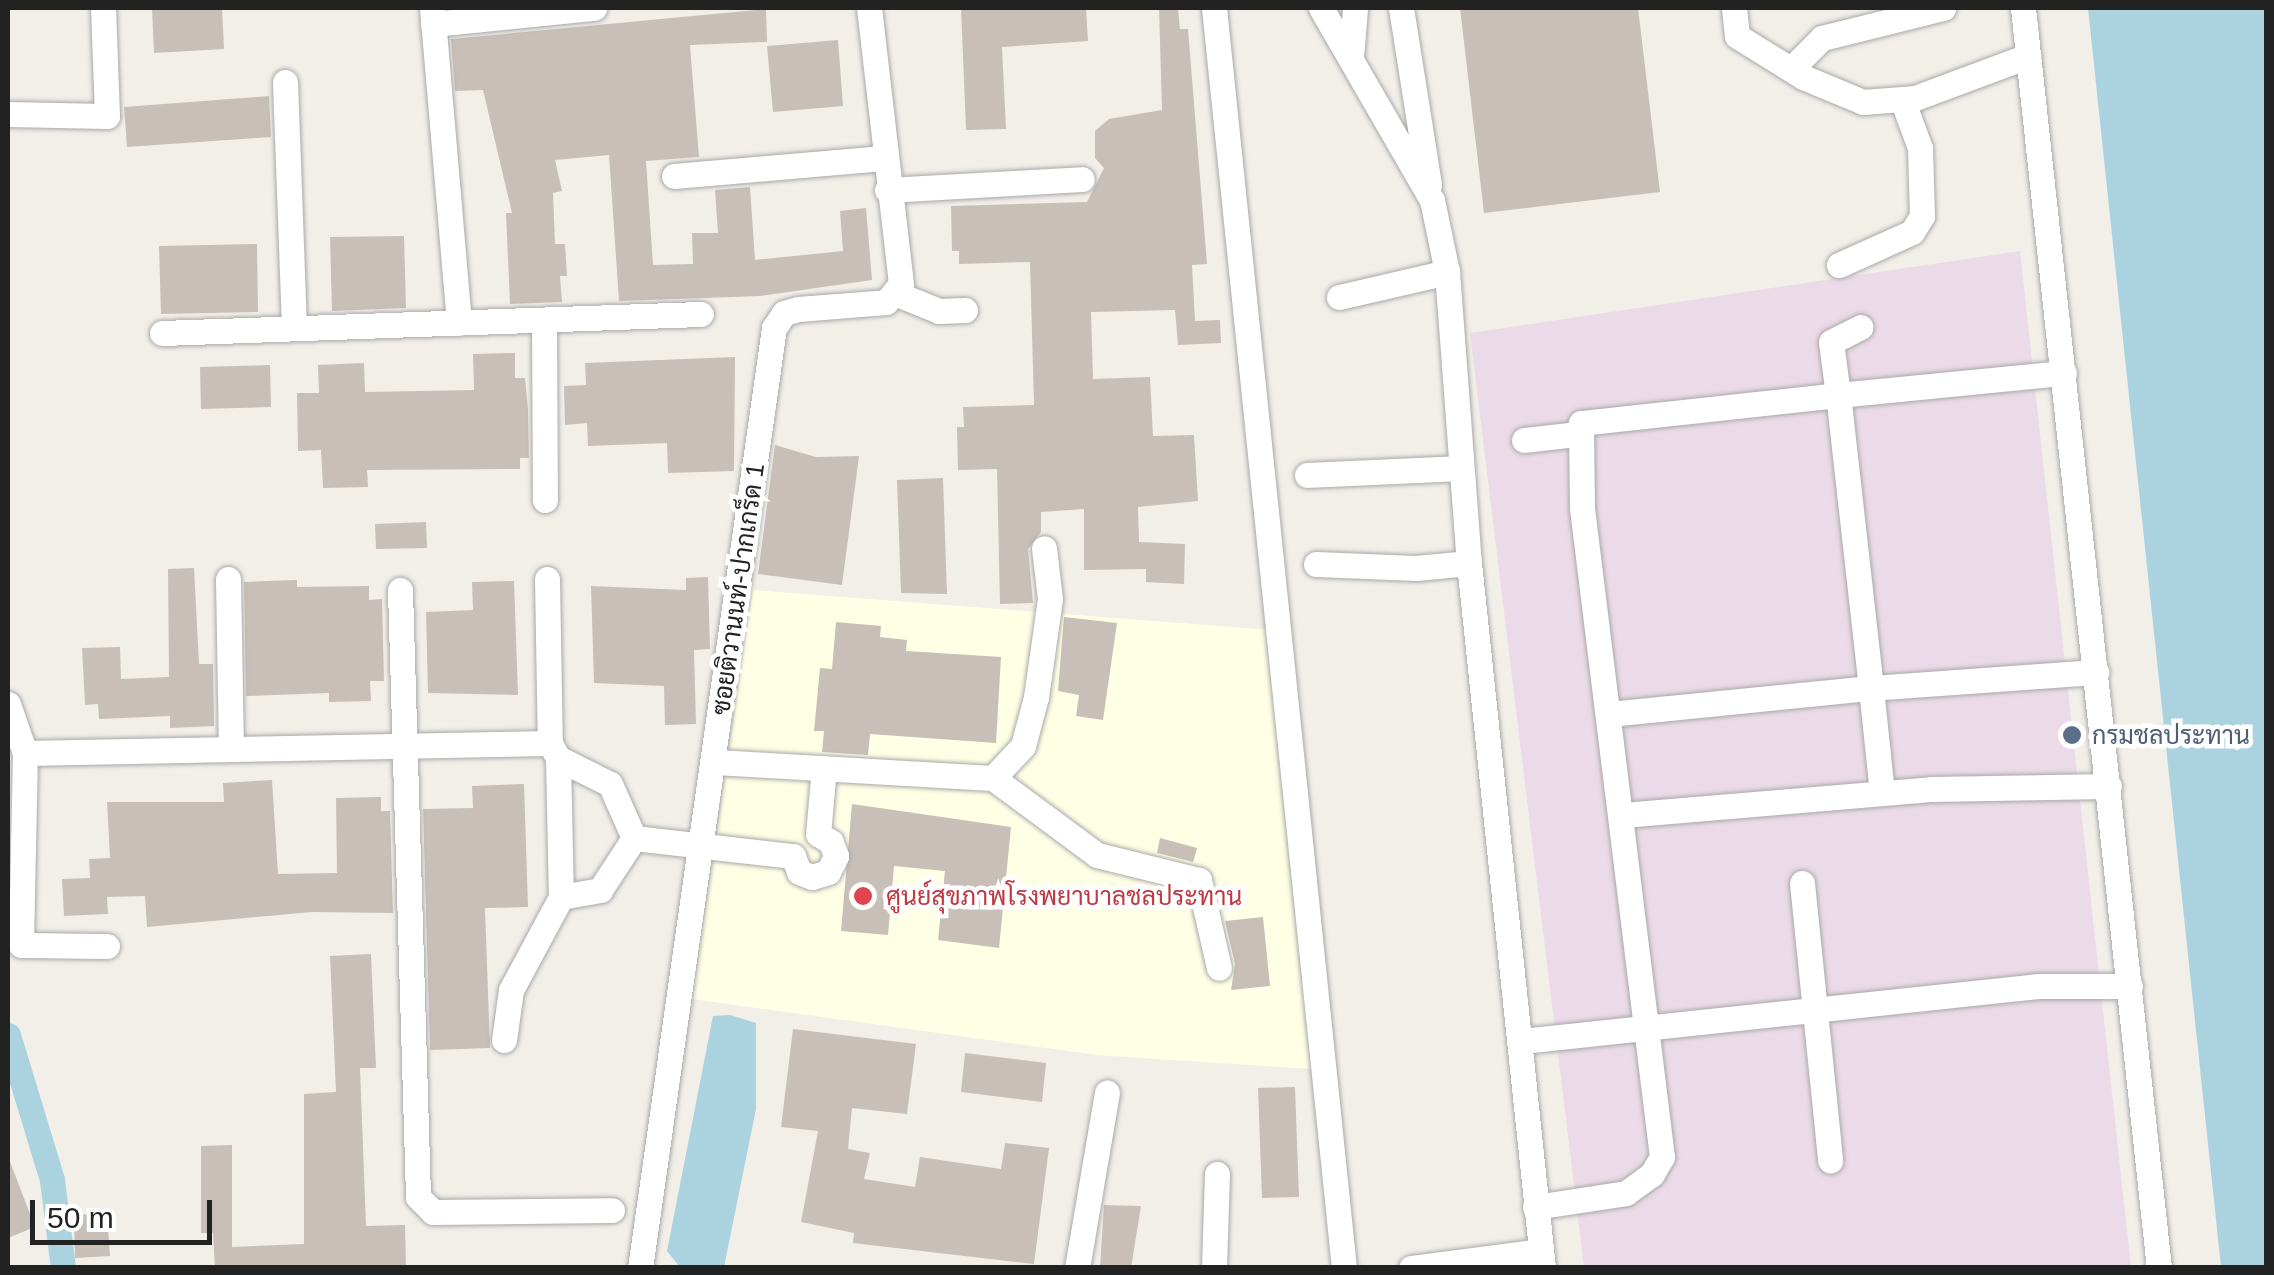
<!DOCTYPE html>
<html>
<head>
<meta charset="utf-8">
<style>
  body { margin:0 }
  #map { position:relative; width:2274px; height:1275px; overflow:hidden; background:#f2efe9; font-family:Arial,Sarabun,sans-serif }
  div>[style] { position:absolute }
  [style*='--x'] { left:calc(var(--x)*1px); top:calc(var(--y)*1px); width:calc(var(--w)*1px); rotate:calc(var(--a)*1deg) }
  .industrial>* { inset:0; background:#ebdbe8 }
  .education>* { inset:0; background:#ffffe5 }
  .water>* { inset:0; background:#aad3df }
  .canal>* { height:25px; margin:-12.5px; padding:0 12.5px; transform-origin:12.5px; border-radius:12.5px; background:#aad3df }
  .building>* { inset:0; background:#c7bfb8 }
  .roads { filter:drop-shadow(0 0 2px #a9a9a9) drop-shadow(0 0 2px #a9a9a9) }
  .minor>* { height:25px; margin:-12.5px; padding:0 12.5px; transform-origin:12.5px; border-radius:12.5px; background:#fff }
  .dots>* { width:28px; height:28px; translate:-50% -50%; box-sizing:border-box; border:5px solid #fff; border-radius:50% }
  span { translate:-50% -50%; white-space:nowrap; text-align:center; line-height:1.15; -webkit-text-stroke:9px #fff; paint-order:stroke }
  .street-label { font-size:25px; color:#222 }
  .service-label { font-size:25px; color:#4e5e75 }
  .left { translate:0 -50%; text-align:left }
  .health-label { font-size:25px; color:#be3a42 }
  .frame { position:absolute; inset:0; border:10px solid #222; pointer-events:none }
  .scale { position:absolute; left:30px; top:1200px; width:182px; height:45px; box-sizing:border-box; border:5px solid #222; border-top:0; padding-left:12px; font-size:30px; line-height:35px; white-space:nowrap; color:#222; -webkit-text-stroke:8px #fff; paint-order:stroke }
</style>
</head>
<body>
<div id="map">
  <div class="industrial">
    <i style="clip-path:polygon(2020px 251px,2131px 1267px,1584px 1267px,1470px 333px)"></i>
  </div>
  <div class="education">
    <i style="clip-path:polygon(753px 590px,1270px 630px,1312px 1069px,1097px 1055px,692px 999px)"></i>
  </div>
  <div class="water">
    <i style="clip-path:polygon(2088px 8px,2266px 8px,2266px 1267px,2221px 1267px)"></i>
    <i style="clip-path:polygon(730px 1015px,756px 1023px,756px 1109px,724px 1267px,680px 1267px,667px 1251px,713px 1016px)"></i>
  </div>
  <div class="canal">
    <i style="--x:8;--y:1035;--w:152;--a:73.1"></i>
    <i style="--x:52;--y:1180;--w:89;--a:82.9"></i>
  </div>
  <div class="building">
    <i style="clip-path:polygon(152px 8px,222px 8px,224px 49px,154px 53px)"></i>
    <i style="clip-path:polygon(961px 8px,1086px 8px,1088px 41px,1002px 47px,1006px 129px,966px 130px)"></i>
    <i style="clip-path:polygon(1159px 8px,1178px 8px,1180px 29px,1188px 29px,1207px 264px,1192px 265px,1195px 321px,1220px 320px,1221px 343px,1178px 345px,1175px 310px,1091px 312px,1093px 379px,1150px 377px,1153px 436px,1194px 435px,1198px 501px,1138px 507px,1139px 542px,1185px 544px,1184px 584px,1146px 582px,1146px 569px,1084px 570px,1084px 509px,1041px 512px,1041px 532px,1028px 549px,1033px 603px,1000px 604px,997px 469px,958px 470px,957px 427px,964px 427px,963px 407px,1034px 405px,1030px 262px,959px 264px,959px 251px,952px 251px,951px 206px,1087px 202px,1104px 168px,1095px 158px,1095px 131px,1109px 119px,1162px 110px)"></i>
    <i style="clip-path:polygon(1460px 8px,1638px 8px,1660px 192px,1484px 213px)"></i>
    <i style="clip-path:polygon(766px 9px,767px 42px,690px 45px,699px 157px,646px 161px,653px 265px,693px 264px,692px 233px,718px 233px,715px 190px,750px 187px,755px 260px,843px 251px,840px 211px,866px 208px,872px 280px,760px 296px,619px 301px,609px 155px,555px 160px,562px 191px,553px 193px,555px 244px,565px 244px,567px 276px,560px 276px,562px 302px,510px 304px,506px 213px,512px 213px,483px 90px,455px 91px,451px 39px)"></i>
    <i style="clip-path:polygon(838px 40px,843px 106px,773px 112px,767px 46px)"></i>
    <i style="clip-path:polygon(269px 96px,271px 137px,127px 147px,124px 107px)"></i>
    <i style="clip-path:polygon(404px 236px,406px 308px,332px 311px,330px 237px)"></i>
    <i style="clip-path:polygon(257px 244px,258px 312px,161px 314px,159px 246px)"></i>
    <i style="clip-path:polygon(515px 353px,515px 378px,525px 378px,528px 410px,529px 458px,520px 458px,520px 469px,367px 470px,368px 487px,323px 488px,321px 450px,298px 451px,297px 393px,319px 393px,318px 365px,364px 363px,365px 392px,474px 390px,473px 354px)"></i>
    <i style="clip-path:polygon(735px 357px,734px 471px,668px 473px,667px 443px,588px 446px,587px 423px,565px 425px,564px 386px,586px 385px,585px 363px)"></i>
    <i style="clip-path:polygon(270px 365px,271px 407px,201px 409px,200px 367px)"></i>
    <i style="clip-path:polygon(775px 445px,816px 457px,859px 456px,842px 585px,758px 574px)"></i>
    <i style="clip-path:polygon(943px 478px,947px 594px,901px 593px,897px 480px)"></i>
    <i style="clip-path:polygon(426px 522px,427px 548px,376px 549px,375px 524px)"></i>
    <i style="clip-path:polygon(194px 568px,199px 664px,213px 664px,214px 726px,170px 728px,170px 716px,99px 719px,98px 704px,85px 705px,82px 648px,120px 647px,121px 679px,169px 677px,168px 569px)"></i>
    <i style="clip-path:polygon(708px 577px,710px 649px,694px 650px,696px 724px,665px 725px,664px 686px,594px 683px,591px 586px,686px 590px,686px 578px)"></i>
    <i style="clip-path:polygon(297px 580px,297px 587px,369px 586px,369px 600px,382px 599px,384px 681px,370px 681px,371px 701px,329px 702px,329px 693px,246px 696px,244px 582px)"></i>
    <i style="clip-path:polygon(514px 581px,518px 695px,428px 693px,426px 612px,473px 610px,472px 582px)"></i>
    <i style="clip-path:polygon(1064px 617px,1117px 623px,1103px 720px,1076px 716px,1079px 695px,1058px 691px)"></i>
    <i style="clip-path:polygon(836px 622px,881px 626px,880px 637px,907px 640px,906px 651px,1001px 657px,996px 743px,870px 734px,868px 755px,822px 752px,824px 731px,814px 731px,820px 668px,832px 669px)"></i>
    <i style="clip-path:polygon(272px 780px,278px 874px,337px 873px,336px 798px,381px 797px,381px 811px,390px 811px,393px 913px,312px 912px,147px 927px,145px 896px,107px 897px,108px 914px,64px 916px,62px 879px,90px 878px,89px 859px,110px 858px,107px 802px,224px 802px,223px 783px)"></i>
    <i style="clip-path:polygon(524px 784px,528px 907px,485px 908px,490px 1048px,430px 1050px,423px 809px,473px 808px,472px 786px)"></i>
    <i style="clip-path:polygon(852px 804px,1011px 827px,999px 948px,938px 940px,945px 871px,894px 866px,888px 935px,841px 931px)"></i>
    <i style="clip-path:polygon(1160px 838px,1197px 848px,1193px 862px,1157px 853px)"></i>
    <i style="clip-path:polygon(1263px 917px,1270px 986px,1231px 990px,1235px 964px,1225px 921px)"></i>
    <i style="clip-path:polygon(371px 954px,376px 1068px,360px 1068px,366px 1226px,405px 1225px,406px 1268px,215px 1268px,213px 1233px,201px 1233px,201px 1146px,232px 1145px,232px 1247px,304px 1244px,304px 1094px,336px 1092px,330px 956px)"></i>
    <i style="clip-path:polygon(793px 1029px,916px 1044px,907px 1114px,852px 1108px,848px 1149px,870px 1153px,864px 1179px,915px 1187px,920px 1157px,1001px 1169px,1005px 1143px,1049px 1148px,1034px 1264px,853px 1243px,854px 1233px,801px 1222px,818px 1131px,781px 1127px)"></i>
    <i style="clip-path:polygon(965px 1053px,1046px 1063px,1042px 1102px,961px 1092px)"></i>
    <i style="clip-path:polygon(1295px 1087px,1299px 1197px,1262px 1198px,1258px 1088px)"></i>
    <i style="clip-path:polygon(9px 1159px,35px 1227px,8px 1238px,8px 1160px)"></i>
    <i style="clip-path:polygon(1104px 1205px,1141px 1206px,1131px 1268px,1100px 1268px)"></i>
    <i style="clip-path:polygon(107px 1213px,110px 1256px,75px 1258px,74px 1215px)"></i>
  </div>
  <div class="roads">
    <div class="minor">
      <i style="--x:432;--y:8;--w:316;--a:85.1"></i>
      <i style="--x:1214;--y:8;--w:1267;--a:84.11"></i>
      <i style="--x:1321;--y:8;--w:222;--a:60"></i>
      <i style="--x:1432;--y:200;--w:74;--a:78.2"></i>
      <i style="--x:1447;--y:272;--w:292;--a:85.7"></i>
      <i style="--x:1469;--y:563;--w:709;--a:84.01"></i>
      <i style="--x:1401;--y:8;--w:179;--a:81"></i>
      <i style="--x:1734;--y:8;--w:28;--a:84"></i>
      <i style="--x:1737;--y:36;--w:78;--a:31.8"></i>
      <i style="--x:1803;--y:77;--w:65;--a:22.6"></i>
      <i style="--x:1863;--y:102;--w:52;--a:-4.4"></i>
      <i style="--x:1915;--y:98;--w:121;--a:-20.4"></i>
      <i style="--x:2023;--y:8;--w:1267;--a:83.84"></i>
      <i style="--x:433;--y:24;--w:162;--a:-5.7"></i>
      <i style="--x:1351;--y:57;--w:49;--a:-85.3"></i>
      <i style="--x:1791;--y:69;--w:44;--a:-45"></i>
      <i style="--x:1822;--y:38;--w:125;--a:-13.9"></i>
      <i style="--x:285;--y:82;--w:246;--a:87.9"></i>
      <i style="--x:8;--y:114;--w:99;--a:1.2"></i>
      <i style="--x:107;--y:116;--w:108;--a:-92.1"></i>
      <i style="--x:674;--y:176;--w:210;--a:-4.9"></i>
      <i style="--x:887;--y:190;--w:195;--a:-3.2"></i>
      <i style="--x:1839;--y:265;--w:80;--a:-24.3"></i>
      <i style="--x:1912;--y:232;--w:19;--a:-58"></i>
      <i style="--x:1922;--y:216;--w:68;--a:-91.7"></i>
      <i style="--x:1920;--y:148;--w:52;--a:-110.2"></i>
      <i style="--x:897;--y:294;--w:45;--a:22"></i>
      <i style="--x:939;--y:311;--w:26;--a:-2"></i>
      <i style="--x:1339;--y:297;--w:111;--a:-13"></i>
      <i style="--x:544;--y:320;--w:180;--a:89.7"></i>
      <i style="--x:162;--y:333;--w:539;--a:-2.02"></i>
      <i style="--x:1524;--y:440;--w:53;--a:-6.5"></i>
      <i style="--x:1307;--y:475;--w:154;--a:-2.6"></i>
      <i style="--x:1316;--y:564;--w:100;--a:2.3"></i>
      <i style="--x:1416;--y:568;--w:53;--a:-5.4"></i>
      <i style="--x:228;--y:579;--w:170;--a:89"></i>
      <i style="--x:547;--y:579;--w:164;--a:89"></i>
      <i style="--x:400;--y:590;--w:607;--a:88.3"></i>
      <i style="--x:418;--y:1197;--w:21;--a:45"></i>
      <i style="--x:433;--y:1212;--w:179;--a:-0.6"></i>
      <i style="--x:8;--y:704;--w:52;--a:70.9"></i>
      <i style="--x:25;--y:753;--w:192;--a:91.2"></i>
      <i style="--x:21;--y:945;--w:86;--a:0.7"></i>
      <i style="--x:1609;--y:714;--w:263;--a:-5.7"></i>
      <i style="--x:1871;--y:688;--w:295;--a:-96.4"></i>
      <i style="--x:1838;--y:395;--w:227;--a:-5.6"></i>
      <i style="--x:25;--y:753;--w:525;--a:-1.09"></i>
      <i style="--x:550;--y:743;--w:17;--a:62"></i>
      <i style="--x:558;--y:758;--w:58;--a:26.6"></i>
      <i style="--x:610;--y:784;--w:59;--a:66"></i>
      <i style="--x:634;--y:838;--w:160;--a:6.5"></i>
      <i style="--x:793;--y:856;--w:17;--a:69"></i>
      <i style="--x:799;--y:872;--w:14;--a:21"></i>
      <i style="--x:812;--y:877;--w:17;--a:-17"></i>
      <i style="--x:828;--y:872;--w:18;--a:-63"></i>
      <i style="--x:836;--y:856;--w:15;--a:-110"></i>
      <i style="--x:831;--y:842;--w:15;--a:-148"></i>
      <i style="--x:818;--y:834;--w:66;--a:-84.8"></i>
      <i style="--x:558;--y:758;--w:139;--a:88.8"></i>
      <i style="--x:561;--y:897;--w:40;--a:-10"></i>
      <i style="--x:600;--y:890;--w:62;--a:-56.8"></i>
      <i style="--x:715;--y:762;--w:278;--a:3.3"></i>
      <i style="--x:993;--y:778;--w:129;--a:36.5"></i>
      <i style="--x:1097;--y:855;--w:105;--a:13.8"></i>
      <i style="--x:1199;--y:880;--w:90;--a:77.2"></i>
      <i style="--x:993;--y:778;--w:44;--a:-46.8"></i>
      <i style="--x:1023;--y:746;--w:51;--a:-75.1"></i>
      <i style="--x:1036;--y:697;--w:99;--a:-81.9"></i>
      <i style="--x:1050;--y:599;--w:51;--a:-96.7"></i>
      <i style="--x:1882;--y:793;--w:106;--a:-96"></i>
      <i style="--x:1871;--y:688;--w:226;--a:-4.1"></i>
      <i style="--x:1623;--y:815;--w:309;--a:-4.8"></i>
      <i style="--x:1931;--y:789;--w:178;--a:-1"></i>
      <i style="--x:1802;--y:883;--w:279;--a:84.2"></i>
      <i style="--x:504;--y:1040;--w:50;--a:-82"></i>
      <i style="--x:511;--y:990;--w:106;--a:-61.7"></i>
      <i style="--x:1522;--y:1041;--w:519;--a:-6.08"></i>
      <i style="--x:2038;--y:986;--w:92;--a:0"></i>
      <i style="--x:1535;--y:1207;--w:92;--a:-8.7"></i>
      <i style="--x:1626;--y:1193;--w:32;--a:-36"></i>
      <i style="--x:1652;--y:1174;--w:20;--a:-60"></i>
      <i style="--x:1662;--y:1157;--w:654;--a:-97.03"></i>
      <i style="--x:1582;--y:508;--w:85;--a:-90.7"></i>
      <i style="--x:1581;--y:423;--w:259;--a:-6.2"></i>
      <i style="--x:1838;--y:395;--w:53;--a:-97.5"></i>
      <i style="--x:1831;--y:342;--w:33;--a:-27"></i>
      <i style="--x:640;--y:1268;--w:950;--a:-81.89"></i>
      <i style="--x:774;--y:328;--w:18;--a:-56"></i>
      <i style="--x:784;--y:313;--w:15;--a:-16"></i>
      <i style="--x:798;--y:309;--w:88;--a:-4.5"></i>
      <i style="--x:886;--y:302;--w:23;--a:-50"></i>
      <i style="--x:901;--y:284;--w:278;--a:-96.6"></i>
      <i style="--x:1077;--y:1268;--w:178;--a:-80.3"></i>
      <i style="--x:1214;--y:1268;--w:94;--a:-88.2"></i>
      <i style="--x:1411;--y:1268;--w:131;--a:-7.5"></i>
    </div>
  </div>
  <div class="dots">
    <i style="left:2072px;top:735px;background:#5c6f8a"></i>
    <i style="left:863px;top:896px;background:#e0444e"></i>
  </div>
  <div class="street-label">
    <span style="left:738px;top:589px;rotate:-82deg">ซอยติวานนท์-ปากเกร็ด 1</span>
  </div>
  <div class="service-label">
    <span class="left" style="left:2092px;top:735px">กรมชลประทาน</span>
  </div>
  <div class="health-label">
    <span class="left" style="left:886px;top:896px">ศูนย์สุขภาพโรงพยาบาลชลประทาน</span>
  </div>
  <div class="frame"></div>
  <div class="scale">50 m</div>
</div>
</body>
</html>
